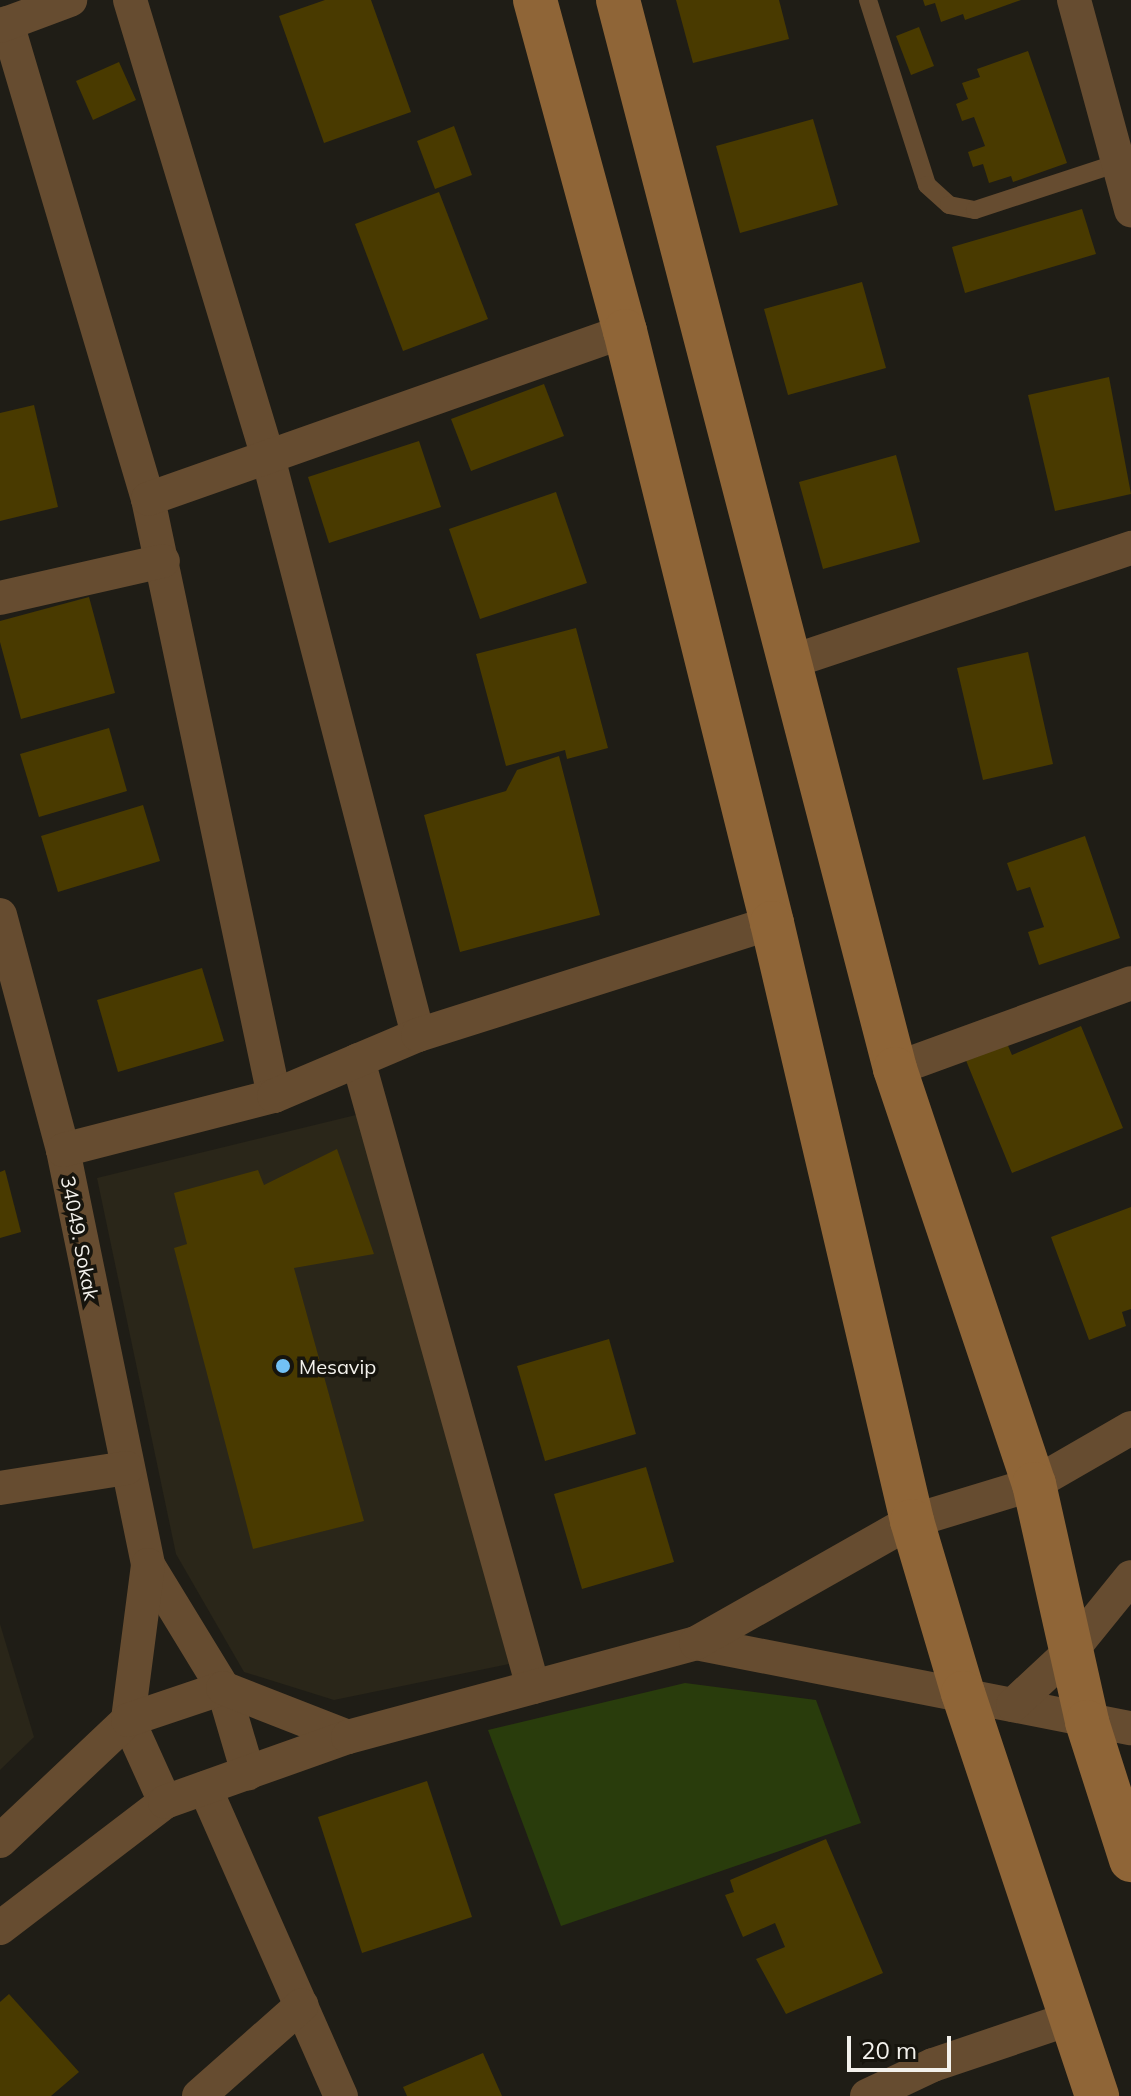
<!DOCTYPE html>
<html>
<head>
<meta charset="utf-8">
<style>
  body { margin:0 }
  #map { position:relative; width:1131px; height:2096px; overflow:hidden; background:#1f1d16; font-family:Mulish,sans-serif }
  div>[style] { position:absolute }
  [style*='--x'] { left:calc(var(--x)*1px); top:calc(var(--y)*1px); width:calc(var(--w)*1px); rotate:calc(var(--a)*1deg) }
  .built>* { inset:0; background:#2a2619 }
  .green>* { inset:0; background:#293c0c }
  .building>* { inset:0; background:#493a00 }
  .service>* { height:18px; margin:-9px; padding:0 9px; transform-origin:9px; border-radius:9px; background:#664c30 }
  .minor>* { height:34px; margin:-17px; padding:0 17px; transform-origin:17px; border-radius:17px; background:#664c30 }
  .secondary>* { height:44px; margin:-22px; padding:0 22px; transform-origin:22px; border-radius:22px; background:#8f6537 }
  .dots>* { width:22px; height:22px; translate:-50% -50%; box-sizing:border-box; border:4px solid #16140d; border-radius:50% }
  span { translate:-50% -50%; white-space:nowrap; text-align:center; line-height:1.15; -webkit-text-stroke:7px #16140d; paint-order:stroke }
  .street-label { font-size:20px; color:#f3f1ec }
  .poi-label { font-size:20px; color:#f3f1ec }
  .left { translate:0 -50%; text-align:left }
  .scale { position:absolute; left:847px; top:2036px; width:104px; height:36px; box-sizing:border-box; border:4px solid #f3f1ec; border-top:0; padding-left:10px; font-size:24px; line-height:28px; white-space:nowrap; color:#f3f1ec; -webkit-text-stroke:6px #16140d; paint-order:stroke }
</style>
</head>
<body>
<div id="map">
  <div class="built">
    <i style="clip-path:polygon(360px 1114px,509px 1664px,334px 1700px,244px 1672px,176px 1554px,97px 1178px)"></i>
    <i style="clip-path:polygon(0 1624px,34px 1737px,0 1770px)"></i>
  </div>
  <div class="green">
    <i style="clip-path:polygon(685px 1683px,816px 1700px,861px 1823px,561px 1926px,488px 1730px)"></i>
  </div>
  <div class="building">
    <i style="clip-path:polygon(325px 0,371px 0,411px 112px,324px 143px,279px 16px)"></i>
    <i style="clip-path:polygon(676px 0,779px 0,789px 39px,693px 63px)"></i>
    <i style="clip-path:polygon(923px 0,1021px 0,965px 20px,963px 14px,941px 22px,935px 3px,925px 6px)"></i>
    <i style="clip-path:polygon(919px 27px,934px 66px,911px 75px,896px 36px)"></i>
    <i style="clip-path:polygon(1028px 51px,1067px 163px,1013px 182px,1011px 176px,989px 183px,983px 164px,973px 167px,968px 152px,985px 146px,974px 117px,962px 121px,956px 104px,968px 99px,962px 83px,980px 77px,977px 69px)"></i>
    <i style="clip-path:polygon(119px 62px,136px 100px,93px 120px,76px 81px)"></i>
    <i style="clip-path:polygon(813px 119px,838px 205px,740px 233px,716px 146px)"></i>
    <i style="clip-path:polygon(454px 126px,472px 175px,435px 189px,417px 141px)"></i>
    <i style="clip-path:polygon(439px 192px,488px 319px,403px 351px,355px 224px)"></i>
    <i style="clip-path:polygon(1082px 209px,1096px 254px,965px 293px,952px 247px)"></i>
    <i style="clip-path:polygon(862px 282px,886px 368px,788px 395px,764px 309px)"></i>
    <i style="clip-path:polygon(1109px 377px,1131px 494px,1055px 511px,1028px 395px)"></i>
    <i style="clip-path:polygon(544px 384px,564px 436px,471px 471px,451px 419px)"></i>
    <i style="clip-path:polygon(34px 405px,58px 507px,0 521px,0 413px)"></i>
    <i style="clip-path:polygon(419px 441px,441px 507px,329px 543px,308px 477px)"></i>
    <i style="clip-path:polygon(896px 455px,920px 542px,823px 569px,799px 482px)"></i>
    <i style="clip-path:polygon(556px 492px,587px 583px,480px 619px,449px 529px)"></i>
    <i style="clip-path:polygon(89px 597px,115px 693px,21px 719px,0 642px,0 621px)"></i>
    <i style="clip-path:polygon(576px 628px,608px 748px,567px 759px,565px 750px,506px 766px,476px 654px)"></i>
    <i style="clip-path:polygon(1028px 652px,1053px 764px,983px 780px,957px 668px)"></i>
    <i style="clip-path:polygon(109px 728px,127px 791px,39px 817px,20px 754px)"></i>
    <i style="clip-path:polygon(559px 756px,600px 915px,460px 952px,424px 815px,506px 791px,517px 770px)"></i>
    <i style="clip-path:polygon(143px 805px,160px 861px,58px 892px,41px 836px)"></i>
    <i style="clip-path:polygon(1085px 836px,1120px 938px,1039px 965px,1028px 932px,1044px 927px,1030px 887px,1017px 891px,1007px 863px)"></i>
    <i style="clip-path:polygon(202px 968px,224px 1041px,118px 1072px,97px 1000px)"></i>
    <i style="clip-path:polygon(1081px 1026px,1123px 1128px,1012px 1173px,965px 1058px,1006px 1041px,1012px 1055px)"></i>
    <i style="clip-path:polygon(337px 1149px,374px 1254px,294px 1268px,364px 1521px,253px 1549px,174px 1248px,187px 1244px,174px 1193px,258px 1170px,264px 1185px)"></i>
    <i style="clip-path:polygon(5px 1170px,21px 1232px,0 1238px,0 1172px)"></i>
    <i style="clip-path:polygon(1131px 1207px,1131px 1309px,1122px 1312px,1126px 1326px,1089px 1340px,1051px 1237px)"></i>
    <i style="clip-path:polygon(609px 1339px,636px 1434px,545px 1461px,517px 1366px)"></i>
    <i style="clip-path:polygon(646px 1467px,674px 1562px,582px 1589px,554px 1494px)"></i>
    <i style="clip-path:polygon(427px 1781px,472px 1917px,362px 1953px,318px 1817px)"></i>
    <i style="clip-path:polygon(826px 1839px,883px 1973px,786px 2014px,756px 1959px,785px 1947px,775px 1923px,743px 1937px,725px 1895px,734px 1892px,730px 1880px)"></i>
    <i style="clip-path:polygon(9px 1994px,79px 2072px,51px 2096px,0 2096px,0 2002px)"></i>
    <i style="clip-path:polygon(483px 2053px,502px 2096px,407px 2096px,403px 2087px)"></i>
  </div>
  <div class="service">
    <i style="--x:868;--y:0;--w:194;--a:72.3"></i>
    <i style="--x:927;--y:185;--w:30;--a:42"></i>
    <i style="--x:949;--y:205;--w:26;--a:11"></i>
    <i style="--x:975;--y:210;--w:151;--a:-18.2"></i>
  </div>
  <div class="minor">
    <i style="--x:130;--y:0;--w:477;--a:73.2"></i>
    <i style="--x:268;--y:457;--w:597;--a:75.45"></i>
    <i style="--x:1074;--y:0;--w:218;--a:74.8"></i>
    <i style="--x:7;--y:23;--w:496;--a:73.5"></i>
    <i style="--x:148;--y:499;--w:610;--a:78.08"></i>
    <i style="--x:0;--y:26;--w:75;--a:-20.4"></i>
    <i style="--x:148;--y:499;--w:506;--a:-19.4"></i>
    <i style="--x:0;--y:598;--w:167;--a:-12.8"></i>
    <i style="--x:790;--y:662;--w:360;--a:-18.5"></i>
    <i style="--x:0;--y:915;--w:243;--a:75"></i>
    <i style="--x:63;--y:1150;--w:424;--a:78.4"></i>
    <i style="--x:148;--y:1565;--w:144;--a:58.6"></i>
    <i style="--x:223;--y:1688;--w:89;--a:73.6"></i>
    <i style="--x:358;--y:1060;--w:651;--a:74.41"></i>
    <i style="--x:895;--y:1069;--w:251;--a:-20"></i>
    <i style="--x:63;--y:1150;--w:218;--a:-14.4"></i>
    <i style="--x:274;--y:1096;--w:156;--a:-23"></i>
    <i style="--x:418;--y:1035;--w:371;--a:-17.6"></i>
    <i style="--x:0;--y:1488;--w:128;--a:-9"></i>
    <i style="--x:148;--y:1565;--w:156;--a:97.4"></i>
    <i style="--x:128;--y:1720;--w:90;--a:65.7"></i>
    <i style="--x:696;--y:1643;--w:443;--a:11.1"></i>
    <i style="--x:1013;--y:1705;--w:79;--a:-43"></i>
    <i style="--x:1071;--y:1651;--w:95;--a:-51"></i>
    <i style="--x:205;--y:1788;--w:337;--a:66.2"></i>
    <i style="--x:0;--y:1841;--w:176;--a:-43.4"></i>
    <i style="--x:128;--y:1720;--w:100;--a:-18.6"></i>
    <i style="--x:223;--y:1688;--w:134;--a:21.4"></i>
    <i style="--x:0;--y:1928;--w:208;--a:-37.4"></i>
    <i style="--x:165;--y:1802;--w:194;--a:-19.6"></i>
    <i style="--x:348;--y:1737;--w:360;--a:-15.1"></i>
    <i style="--x:696;--y:1643;--w:248;--a:-29.5"></i>
    <i style="--x:912;--y:1521;--w:127;--a:-16.9"></i>
    <i style="--x:1034;--y:1484;--w:112;--a:-30"></i>
    <i style="--x:199;--y:2096;--w:137;--a:-41.5"></i>
    <i style="--x:867;--y:2096;--w:73;--a:-25.2"></i>
    <i style="--x:933;--y:2065;--w:147;--a:-18.7"></i>
  </div>
  <div class="secondary">
    <i style="--x:535;--y:0;--w:343;--a:74.8"></i>
    <i style="--x:625;--y:331;--w:610;--a:76.05"></i>
    <i style="--x:772;--y:923;--w:614;--a:76.82"></i>
    <i style="--x:912;--y:1521;--w:179;--a:73.5"></i>
    <i style="--x:963;--y:1693;--w:425;--a:71.6"></i>
    <i style="--x:618;--y:0;--w:1104;--a:75.47"></i>
    <i style="--x:895;--y:1069;--w:438;--a:71.5"></i>
    <i style="--x:1034;--y:1484;--w:244;--a:77.4"></i>
    <i style="--x:1087;--y:1722;--w:145;--a:72.3"></i>
  </div>
  <div class="dots">
    <i style="left:283px;top:1366px;background:#72c1f5"></i>
  </div>
  <div class="street-label">
    <span style="left:80px;top:1238px;rotate:79deg">34049. Sokak</span>
  </div>
  <div class="poi-label">
    <span class="left" style="left:299px;top:1366px">Mesavip</span>
  </div>
  <div class="scale">20 m</div>
</div>
</body>
</html>
